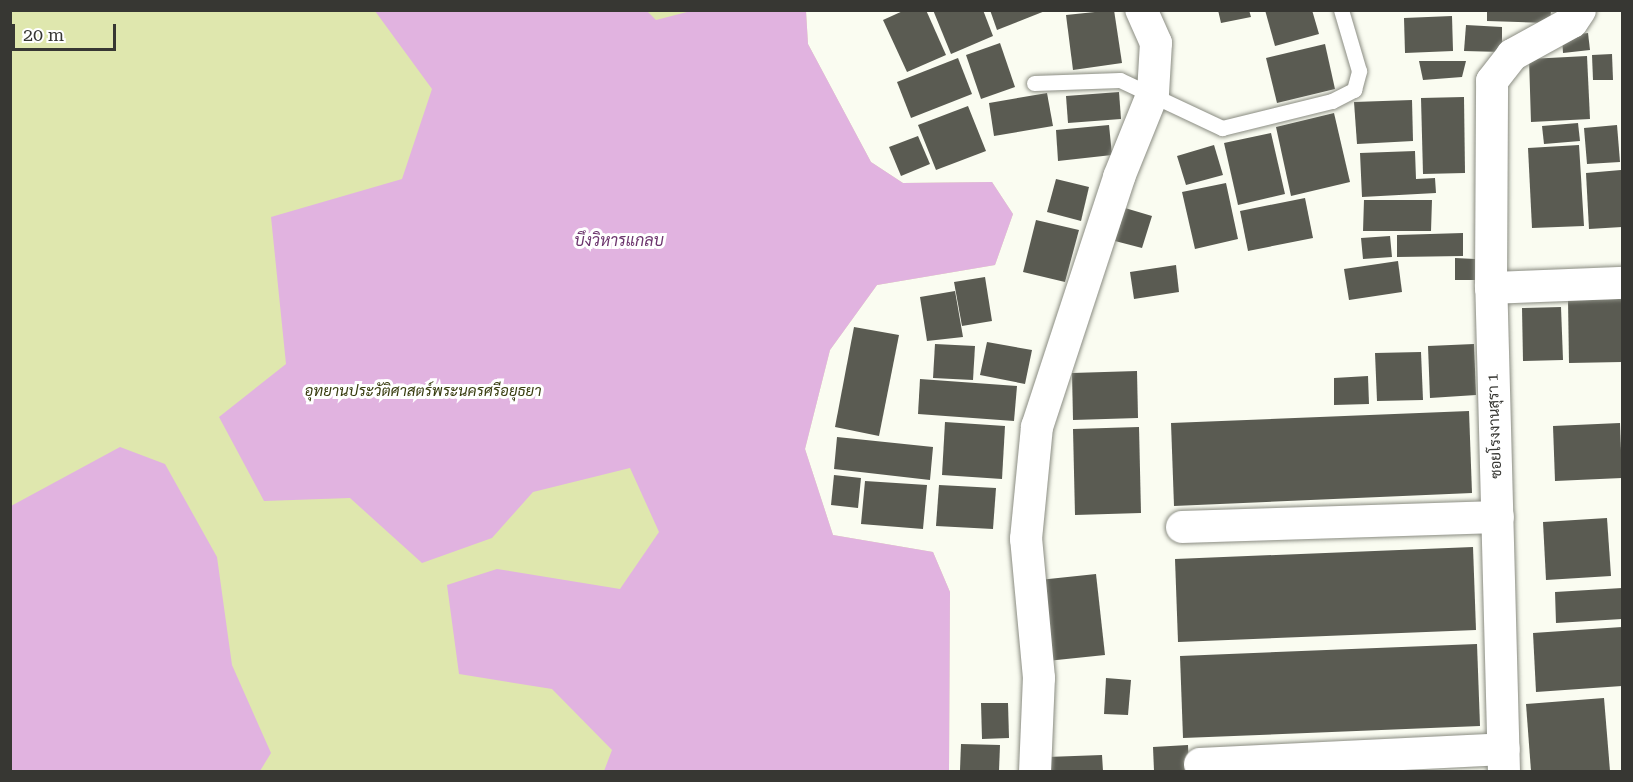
<!DOCTYPE html>
<html>
<head>
<meta charset="utf-8">
<style>
  body { margin:0 }
  #map { position:relative; width:1633px; height:782px; overflow:hidden; background:#fafcf1; font-family:"Roboto Serif",Sarabun,serif }
  div>[style] { position:absolute }
  [style*='--x'] { left:calc(var(--x)*1px); top:calc(var(--y)*1px); width:calc(var(--w)*1px); rotate:calc(var(--a)*1deg) }
  .green>* { inset:0; background:#dfe7ae }
  .water>* { inset:0; background:#e1b3e0 }
  .building>* { inset:0; background:#5a5b52 }
  .roads { filter:drop-shadow(0 0 2px #8a8c82) drop-shadow(0 0 2px #8a8c82) }
  .service>* { height:15px; margin:-7.5px; padding:0 7.5px; transform-origin:7.5px; border-radius:7.5px; background:#fff }
  .minor>* { height:32px; margin:-16px; padding:0 16px; transform-origin:16px; border-radius:16px; background:#fff }
  span { translate:-50% -50%; white-space:nowrap; text-align:center; line-height:1.15; -webkit-text-stroke:6px #fff; paint-order:stroke }
  .park-label { font-size:15px; color:#383c0f; font-style:italic }
  .street-label { font-size:15px; color:#373733 }
  .water-label { font-size:16px; color:#6d366e; font-style:italic }
  .frame { position:absolute; inset:0; border:12px solid #373733; pointer-events:none }
  .scale { position:absolute; left:12px; top:24px; width:104px; height:27px; box-sizing:border-box; border:3px solid #373733; border-top:0; padding-left:8px; font-size:18px; line-height:21px; white-space:nowrap; color:#373733; -webkit-text-stroke:4px #fff; paint-order:stroke }
</style>
</head>
<body>
<div id="map">
  <div class="green">
    <i style="clip-path:polygon(10px 11px,806px 11px,808px 44px,871px 162px,903px 183px,992px 182px,1013px 214px,995px 265px,877px 285px,830px 350px,805px 449px,833px 535px,933px 552px,950px 592px,949px 771px,11px 771px)"></i>
  </div>
  <div class="water">
    <i style="clip-path:polygon(647px 11px,656px 20px,691px 11px,806px 11px,808px 44px,871px 162px,903px 183px,992px 182px,1013px 214px,995px 265px,877px 285px,830px 350px,805px 449px,833px 535px,933px 552px,950px 592px,949px 771px,604px 771px,612px 750px,552px 689px,459px 674px,447px 585px,497px 569px,620px 589px,659px 532px,630px 468px,533px 492px,492px 538px,422px 563px,350px 498px,264px 501px,219px 417px,286px 364px,271px 217px,402px 179px,432px 89px,375px 11px)"></i>
    <i style="clip-path:polygon(120px 447px,165px 464px,217px 557px,232px 665px,271px 753px,260px 771px,11px 771px,11px 506px)"></i>
  </div>
  <div class="building">
    <i style="clip-path:polygon(905px 10px,926px 10px,946px 55px,907px 72px,883px 20px)"></i>
    <i style="clip-path:polygon(933px 10px,983px 10px,993px 36px,951px 54px)"></i>
    <i style="clip-path:polygon(990px 10px,1045px 10px,1045px 11px,997px 30px)"></i>
    <i style="clip-path:polygon(1114px 10px,1122px 63px,1073px 70px,1066px 15px)"></i>
    <i style="clip-path:polygon(1218px 10px,1249px 10px,1251px 17px,1221px 23px)"></i>
    <i style="clip-path:polygon(1265px 10px,1312px 10px,1319px 34px,1275px 46px)"></i>
    <i style="clip-path:polygon(1487px 10px,1551px 10px,1550px 23px,1487px 21px)"></i>
    <i style="clip-path:polygon(1452px 16px,1453px 51px,1405px 53px,1404px 18px)"></i>
    <i style="clip-path:polygon(1466px 25px,1502px 27px,1502px 52px,1464px 51px)"></i>
    <i style="clip-path:polygon(1588px 33px,1590px 50px,1563px 53px,1562px 36px)"></i>
    <i style="clip-path:polygon(1000px 43px,1015px 87px,981px 99px,966px 55px)"></i>
    <i style="clip-path:polygon(1325px 44px,1335px 89px,1277px 103px,1266px 58px)"></i>
    <i style="clip-path:polygon(1612px 54px,1613px 80px,1593px 80px,1592px 55px)"></i>
    <i style="clip-path:polygon(1587px 56px,1590px 119px,1531px 122px,1529px 59px)"></i>
    <i style="clip-path:polygon(958px 58px,972px 94px,911px 118px,897px 82px)"></i>
    <i style="clip-path:polygon(1419px 61px,1466px 61px,1462px 77px,1423px 80px)"></i>
    <i style="clip-path:polygon(1119px 92px,1121px 119px,1068px 123px,1066px 96px)"></i>
    <i style="clip-path:polygon(1047px 93px,1053px 126px,994px 136px,989px 103px)"></i>
    <i style="clip-path:polygon(1464px 97px,1465px 173px,1423px 174px,1421px 98px)"></i>
    <i style="clip-path:polygon(1412px 100px,1413px 141px,1357px 144px,1354px 102px)"></i>
    <i style="clip-path:polygon(968px 106px,986px 151px,936px 170px,918px 125px)"></i>
    <i style="clip-path:polygon(1334px 113px,1350px 182px,1291px 196px,1276px 127px)"></i>
    <i style="clip-path:polygon(1578px 123px,1580px 141px,1544px 144px,1542px 126px)"></i>
    <i style="clip-path:polygon(1109px 125px,1112px 155px,1058px 161px,1056px 130px)"></i>
    <i style="clip-path:polygon(1617px 125px,1620px 162px,1587px 164px,1584px 128px)"></i>
    <i style="clip-path:polygon(1271px 133px,1285px 194px,1238px 205px,1224px 143px)"></i>
    <i style="clip-path:polygon(918px 136px,930px 164px,901px 176px,889px 147px)"></i>
    <i style="clip-path:polygon(1214px 145px,1223px 175px,1186px 185px,1177px 156px)"></i>
    <i style="clip-path:polygon(1579px 145px,1584px 226px,1532px 228px,1528px 148px)"></i>
    <i style="clip-path:polygon(1415px 151px,1416px 179px,1435px 178px,1436px 193px,1362px 197px,1360px 153px)"></i>
    <i style="clip-path:polygon(1621px 170px,1622px 227px,1589px 229px,1586px 173px)"></i>
    <i style="clip-path:polygon(1056px 179px,1089px 187px,1081px 221px,1047px 212px)"></i>
    <i style="clip-path:polygon(1226px 183px,1238px 239px,1195px 249px,1182px 192px)"></i>
    <i style="clip-path:polygon(1305px 198px,1313px 238px,1248px 251px,1240px 211px)"></i>
    <i style="clip-path:polygon(1364px 200px,1432px 200px,1431px 231px,1363px 231px)"></i>
    <i style="clip-path:polygon(1125px 208px,1152px 216px,1142px 248px,1115px 241px)"></i>
    <i style="clip-path:polygon(1036px 220px,1079px 230px,1065px 282px,1023px 272px)"></i>
    <i style="clip-path:polygon(1463px 233px,1463px 256px,1397px 257px,1397px 235px)"></i>
    <i style="clip-path:polygon(1390px 236px,1392px 257px,1363px 259px,1361px 238px)"></i>
    <i style="clip-path:polygon(1455px 258px,1475px 259px,1476px 280px,1455px 280px)"></i>
    <i style="clip-path:polygon(1398px 261px,1402px 292px,1349px 300px,1344px 269px)"></i>
    <i style="clip-path:polygon(1176px 265px,1179px 292px,1134px 299px,1130px 272px)"></i>
    <i style="clip-path:polygon(985px 277px,992px 321px,962px 326px,954px 282px)"></i>
    <i style="clip-path:polygon(955px 291px,963px 337px,927px 341px,920px 297px)"></i>
    <i style="clip-path:polygon(1622px 299px,1622px 362px,1569px 363px,1568px 300px)"></i>
    <i style="clip-path:polygon(1561px 307px,1563px 360px,1523px 361px,1522px 308px)"></i>
    <i style="clip-path:polygon(854px 327px,899px 335px,879px 436px,835px 427px)"></i>
    <i style="clip-path:polygon(987px 342px,1032px 350px,1025px 384px,980px 375px)"></i>
    <i style="clip-path:polygon(935px 344px,975px 346px,973px 380px,933px 378px)"></i>
    <i style="clip-path:polygon(1474px 344px,1476px 395px,1430px 398px,1428px 346px)"></i>
    <i style="clip-path:polygon(1421px 352px,1423px 400px,1377px 401px,1375px 353px)"></i>
    <i style="clip-path:polygon(1137px 371px,1138px 418px,1073px 420px,1072px 373px)"></i>
    <i style="clip-path:polygon(1368px 376px,1369px 404px,1334px 405px,1334px 378px)"></i>
    <i style="clip-path:polygon(920px 379px,1017px 386px,1014px 421px,918px 414px)"></i>
    <i style="clip-path:polygon(1469px 411px,1472px 493px,1174px 506px,1171px 423px)"></i>
    <i style="clip-path:polygon(945px 422px,1005px 426px,1002px 479px,942px 475px)"></i>
    <i style="clip-path:polygon(1620px 423px,1622px 478px,1555px 481px,1553px 426px)"></i>
    <i style="clip-path:polygon(1139px 427px,1141px 513px,1075px 515px,1073px 429px)"></i>
    <i style="clip-path:polygon(837px 437px,933px 447px,930px 480px,834px 469px)"></i>
    <i style="clip-path:polygon(834px 475px,861px 478px,858px 508px,831px 505px)"></i>
    <i style="clip-path:polygon(865px 481px,927px 485px,923px 529px,861px 524px)"></i>
    <i style="clip-path:polygon(939px 485px,996px 488px,993px 529px,936px 526px)"></i>
    <i style="clip-path:polygon(1607px 518px,1611px 576px,1546px 580px,1543px 522px)"></i>
    <i style="clip-path:polygon(1473px 547px,1476px 630px,1178px 642px,1175px 559px)"></i>
    <i style="clip-path:polygon(1096px 574px,1105px 655px,1047px 661px,1039px 580px)"></i>
    <i style="clip-path:polygon(1622px 588px,1622px 619px,1556px 623px,1555px 592px)"></i>
    <i style="clip-path:polygon(1622px 627px,1622px 686px,1536px 692px,1533px 633px)"></i>
    <i style="clip-path:polygon(1477px 644px,1480px 726px,1183px 738px,1180px 656px)"></i>
    <i style="clip-path:polygon(1106px 678px,1131px 680px,1128px 715px,1104px 714px)"></i>
    <i style="clip-path:polygon(1604px 698px,1610px 771px,1531px 771px,1526px 704px)"></i>
    <i style="clip-path:polygon(981px 703px,1008px 703px,1009px 738px,982px 739px)"></i>
    <i style="clip-path:polygon(961px 744px,1000px 745px,999px 771px,960px 770px)"></i>
    <i style="clip-path:polygon(1188px 745px,1189px 771px,1154px 771px,1153px 747px)"></i>
    <i style="clip-path:polygon(1102px 755px,1103px 771px,1048px 771px,1047px 757px)"></i>
  </div>
  <div class="roads">
    <div class="service">
      <i style="--x:1034;--y:83;--w:86;--a:-2"></i>
      <i style="--x:1120;--y:80;--w:113;--a:25.2"></i>
      <i style="--x:1222;--y:128;--w:113;--a:-13.8"></i>
      <i style="--x:1332;--y:101;--w:25;--a:-27"></i>
      <i style="--x:1354;--y:90;--w:20;--a:-75"></i>
      <i style="--x:1359;--y:71;--w:64;--a:-106.4"></i>
    </div>
    <div class="minor">
      <i style="--x:1491;--y:288;--w:131;--a:-2.2"></i>
      <i style="--x:1182;--y:527;--w:316;--a:-1.8"></i>
      <i style="--x:1200;--y:764;--w:304;--a:-2.8"></i>
      <i style="--x:1035;--y:772;--w:94;--a:-87.6"></i>
      <i style="--x:1039;--y:678;--w:140;--a:-95.3"></i>
      <i style="--x:1026;--y:539;--w:113;--a:-84.4"></i>
      <i style="--x:1037;--y:427;--w:263;--a:-71.8"></i>
      <i style="--x:1119;--y:177;--w:91;--a:-68"></i>
      <i style="--x:1153;--y:93;--w:50;--a:-86.6"></i>
      <i style="--x:1156;--y:43;--w:36;--a:-114"></i>
      <i style="--x:1504;--y:772;--w:484;--a:-91.5"></i>
      <i style="--x:1491;--y:288;--w:207;--a:-89.7"></i>
      <i style="--x:1492;--y:81;--w:33;--a:-52"></i>
      <i style="--x:1512;--y:55;--w:68;--a:-28.8"></i>
      <i style="--x:1572;--y:22;--w:14;--a:-56"></i>
    </div>
  </div>
  <div class="park-label">
    <span style="left:423px;top:392px">อุทยานประวัติศาสตร์พระนครศรีอยุธยา</span>
  </div>
  <div class="street-label">
    <span style="left:1495px;top:426px;rotate:-92deg">ซอยโรงงานสุรา 1</span>
  </div>
  <div class="water-label">
    <span style="left:619px;top:241px">บึงวิหารแกลบ</span>
  </div>
  <div class="frame"></div>
  <div class="scale">20 m</div>
</div>
</body>
</html>
